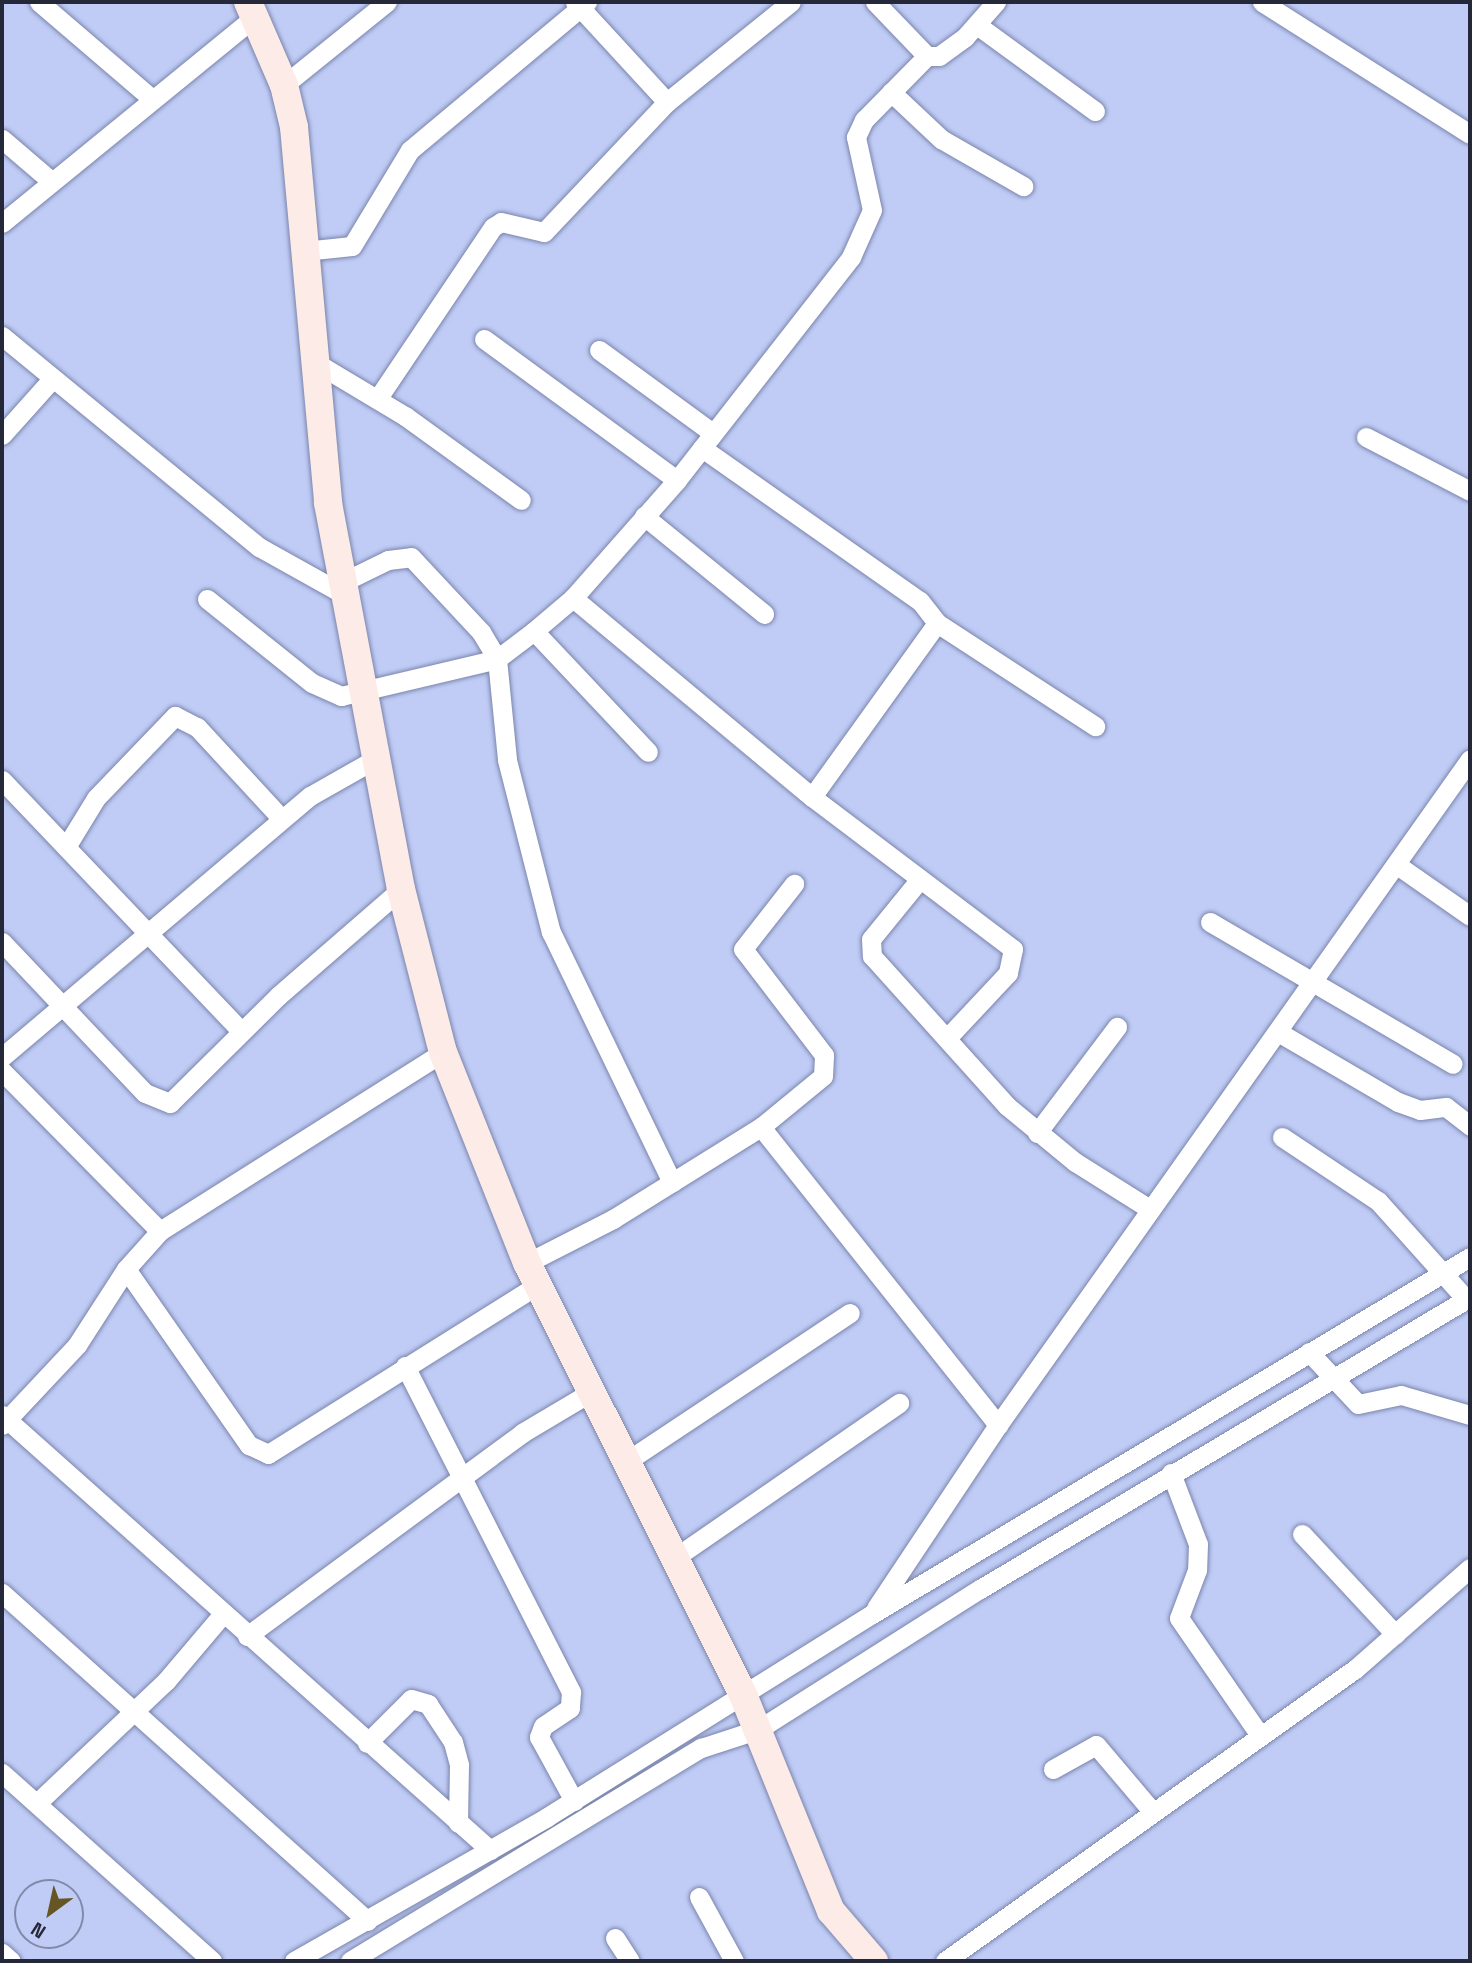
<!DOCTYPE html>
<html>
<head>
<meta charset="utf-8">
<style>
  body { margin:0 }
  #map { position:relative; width:1472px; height:1963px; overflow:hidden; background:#c0ccf6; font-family:"Space Grotesk",sans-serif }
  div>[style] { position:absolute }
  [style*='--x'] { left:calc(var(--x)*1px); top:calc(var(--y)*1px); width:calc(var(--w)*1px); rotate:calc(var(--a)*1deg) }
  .roads { filter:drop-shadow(0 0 2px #7a85ac) drop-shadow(0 0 2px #7a85ac) }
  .street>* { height:19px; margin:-9.5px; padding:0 9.5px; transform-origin:9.5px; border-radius:9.5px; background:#fff }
  .secondary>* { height:28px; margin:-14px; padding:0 14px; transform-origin:14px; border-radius:14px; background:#fdebe7 }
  span { translate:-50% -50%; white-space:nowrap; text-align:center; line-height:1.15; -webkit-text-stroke:7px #c0ccf6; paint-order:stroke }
  .frame { position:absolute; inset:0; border:4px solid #242838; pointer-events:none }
  .north { position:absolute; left:14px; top:1879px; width:70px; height:70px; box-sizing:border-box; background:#c0ccf6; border:2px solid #828aaa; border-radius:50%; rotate:213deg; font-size:19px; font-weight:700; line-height:28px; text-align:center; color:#242838 }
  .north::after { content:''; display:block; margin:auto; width:24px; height:32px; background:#655623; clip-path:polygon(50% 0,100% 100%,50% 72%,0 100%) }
</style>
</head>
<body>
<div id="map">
  <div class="roads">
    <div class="street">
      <i style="--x:39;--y:2;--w:149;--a:40.6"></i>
      <i style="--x:575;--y:2;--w:136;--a:47.4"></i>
      <i style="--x:667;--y:102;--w:159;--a:-38.9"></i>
      <i style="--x:875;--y:2;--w:75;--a:46.1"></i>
      <i style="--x:927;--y:56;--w:12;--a:0"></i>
      <i style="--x:939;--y:56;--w:32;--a:-36"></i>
      <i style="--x:965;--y:37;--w:47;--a:-48.5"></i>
      <i style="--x:1262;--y:2;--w:246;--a:32.4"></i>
      <i style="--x:977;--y:25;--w:146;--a:36.1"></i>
      <i style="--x:284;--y:85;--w:132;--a:-38.9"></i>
      <i style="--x:891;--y:92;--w:69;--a:43.2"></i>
      <i style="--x:941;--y:139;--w:95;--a:29.8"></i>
      <i style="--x:2;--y:139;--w:65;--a:40.6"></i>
      <i style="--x:2;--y:223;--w:328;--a:-39.2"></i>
      <i style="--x:304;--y:251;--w:48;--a:-5.9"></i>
      <i style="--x:352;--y:246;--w:112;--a:-58.9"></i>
      <i style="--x:410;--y:150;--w:231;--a:-39.9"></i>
      <i style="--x:2;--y:336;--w:333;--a:39.4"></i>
      <i style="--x:259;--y:547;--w:98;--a:29.2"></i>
      <i style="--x:484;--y:339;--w:239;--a:36.2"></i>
      <i style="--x:599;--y:350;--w:141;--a:36.1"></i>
      <i style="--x:313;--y:361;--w:107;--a:30.9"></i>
      <i style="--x:405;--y:416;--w:143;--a:35.9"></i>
      <i style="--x:378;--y:398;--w:206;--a:-56.1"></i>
      <i style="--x:493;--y:227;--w:9;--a:-32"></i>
      <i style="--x:501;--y:222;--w:44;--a:13.1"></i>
      <i style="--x:544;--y:232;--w:179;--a:-46.6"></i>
      <i style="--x:2;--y:435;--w:75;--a:-48.2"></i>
      <i style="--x:1366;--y:437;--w:117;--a:27.4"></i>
      <i style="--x:702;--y:448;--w:266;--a:35.1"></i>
      <i style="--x:920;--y:601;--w:28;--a:52"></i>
      <i style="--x:937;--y:623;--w:214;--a:125.7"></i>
      <i style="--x:644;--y:516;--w:155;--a:39.2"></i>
      <i style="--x:343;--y:582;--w:50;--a:-26.1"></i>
      <i style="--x:388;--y:560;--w:23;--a:-7"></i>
      <i style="--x:411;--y:557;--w:103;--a:47"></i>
      <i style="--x:481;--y:632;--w:31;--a:59"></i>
      <i style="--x:497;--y:659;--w:101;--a:84.3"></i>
      <i style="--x:507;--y:760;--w:178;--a:75.7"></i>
      <i style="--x:551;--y:932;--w:278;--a:64.2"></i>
      <i style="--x:573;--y:598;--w:311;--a:39.8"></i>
      <i style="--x:812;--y:797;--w:252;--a:37.1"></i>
      <i style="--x:1013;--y:949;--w:25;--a:102"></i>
      <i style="--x:1008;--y:973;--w:86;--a:133.1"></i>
      <i style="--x:207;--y:599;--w:134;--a:38.7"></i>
      <i style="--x:312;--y:683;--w:32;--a:24"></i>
      <i style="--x:341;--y:696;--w:160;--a:-13.3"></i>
      <i style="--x:497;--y:659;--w:46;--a:-37.1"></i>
      <i style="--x:534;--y:631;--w:51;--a:-40.2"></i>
      <i style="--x:573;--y:598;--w:157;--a:-48.6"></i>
      <i style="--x:677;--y:480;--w:283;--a:-52"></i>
      <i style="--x:851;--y:257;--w:51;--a:-65.9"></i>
      <i style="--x:872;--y:210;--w:75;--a:-102.4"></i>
      <i style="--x:856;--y:137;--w:19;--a:-65"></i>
      <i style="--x:864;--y:120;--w:90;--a:-45.5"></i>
      <i style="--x:937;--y:623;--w:189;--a:33.1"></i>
      <i style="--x:534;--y:631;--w:166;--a:46.7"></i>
      <i style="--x:2;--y:780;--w:347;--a:46.4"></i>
      <i style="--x:66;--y:847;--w:57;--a:-58.5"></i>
      <i style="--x:96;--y:798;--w:114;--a:-46.1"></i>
      <i style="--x:175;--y:716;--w:25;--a:27"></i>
      <i style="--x:197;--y:727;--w:125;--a:47.3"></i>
      <i style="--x:1397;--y:865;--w:89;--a:34.9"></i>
      <i style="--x:920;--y:879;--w:77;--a:129.2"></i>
      <i style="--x:871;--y:939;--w:17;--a:87"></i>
      <i style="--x:872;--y:956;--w:202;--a:48"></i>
      <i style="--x:1007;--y:1106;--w:88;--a:39.5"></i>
      <i style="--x:1075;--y:1162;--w:86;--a:32.2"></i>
      <i style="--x:1210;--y:922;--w:281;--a:30.3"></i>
      <i style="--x:2;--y:942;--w:208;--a:46.6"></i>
      <i style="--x:145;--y:1093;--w:27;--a:22"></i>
      <i style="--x:170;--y:1103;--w:152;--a:-44.7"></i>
      <i style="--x:278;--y:996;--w:163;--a:-41"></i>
      <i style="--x:1278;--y:1032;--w:139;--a:30.3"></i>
      <i style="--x:1398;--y:1102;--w:23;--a:20"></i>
      <i style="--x:1420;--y:1110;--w:26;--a:-7"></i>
      <i style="--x:1446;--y:1107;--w:31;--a:38"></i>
      <i style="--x:2;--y:1057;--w:404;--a:-40.3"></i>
      <i style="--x:310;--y:796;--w:75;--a:-29.6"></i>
      <i style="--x:2;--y:1071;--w:225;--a:45.4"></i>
      <i style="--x:761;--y:1127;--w:381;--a:51.5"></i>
      <i style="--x:998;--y:1425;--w:220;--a:123.7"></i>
      <i style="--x:1037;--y:1133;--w:133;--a:-53"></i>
      <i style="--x:1282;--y:1137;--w:115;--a:33.7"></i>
      <i style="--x:1378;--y:1201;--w:132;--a:48.1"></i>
      <i style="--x:527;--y:1263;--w:97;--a:-27.1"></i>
      <i style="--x:613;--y:1219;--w:174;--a:-31.9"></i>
      <i style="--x:761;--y:1127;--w:80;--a:-39.4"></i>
      <i style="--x:823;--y:1076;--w:21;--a:-87"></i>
      <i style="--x:824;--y:1055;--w:133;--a:-127.4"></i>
      <i style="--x:743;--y:949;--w:83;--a:-51.9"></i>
      <i style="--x:126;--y:1269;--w:215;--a:55.1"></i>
      <i style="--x:249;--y:1445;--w:21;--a:25"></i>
      <i style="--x:268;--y:1454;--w:318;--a:-32.1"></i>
      <i style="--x:1309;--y:1352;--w:71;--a:46.7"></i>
      <i style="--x:1358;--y:1404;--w:44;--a:-11.8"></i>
      <i style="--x:1401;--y:1395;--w:72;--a:16.2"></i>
      <i style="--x:405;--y:1366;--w:366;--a:63"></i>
      <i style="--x:571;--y:1692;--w:16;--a:94"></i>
      <i style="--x:570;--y:1708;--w:32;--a:146"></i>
      <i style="--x:543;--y:1726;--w:12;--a:110"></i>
      <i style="--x:539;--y:1737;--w:73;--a:61.3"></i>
      <i style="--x:2;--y:1415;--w:654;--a:41.71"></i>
      <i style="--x:2;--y:1425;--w:110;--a:-46.8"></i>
      <i style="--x:77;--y:1345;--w:90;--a:-57.2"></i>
      <i style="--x:126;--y:1269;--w:51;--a:-48.2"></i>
      <i style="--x:160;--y:1231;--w:335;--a:-32.3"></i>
      <i style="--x:998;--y:1425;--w:816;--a:-54.67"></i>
      <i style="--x:624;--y:1463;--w:271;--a:-33.6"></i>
      <i style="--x:1171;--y:1473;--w:76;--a:69.2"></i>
      <i style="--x:1198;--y:1544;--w:26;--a:92"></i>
      <i style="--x:1197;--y:1570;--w:51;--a:110.6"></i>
      <i style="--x:1179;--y:1618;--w:141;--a:55.4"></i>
      <i style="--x:1302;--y:1534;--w:137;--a:47.1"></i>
      <i style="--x:673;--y:1559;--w:275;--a:-34.6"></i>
      <i style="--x:2;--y:1593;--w:491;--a:41.9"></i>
      <i style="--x:247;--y:1636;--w:342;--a:-36.4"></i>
      <i style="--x:522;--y:1433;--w:78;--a:-30.8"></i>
      <i style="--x:367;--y:1743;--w:62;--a:-45"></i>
      <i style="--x:411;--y:1699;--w:18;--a:16"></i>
      <i style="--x:428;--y:1704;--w:45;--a:56.7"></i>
      <i style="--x:453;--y:1742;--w:24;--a:75"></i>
      <i style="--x:459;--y:1765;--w:58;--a:91"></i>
      <i style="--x:1053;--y:1769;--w:49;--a:-29.2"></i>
      <i style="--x:1096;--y:1745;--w:87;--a:49.7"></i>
      <i style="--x:2;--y:1773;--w:282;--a:41.8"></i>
      <i style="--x:37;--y:1803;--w:178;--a:-43.4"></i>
      <i style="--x:166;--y:1681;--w:87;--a:-49.7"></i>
      <i style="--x:699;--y:1897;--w:73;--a:61.3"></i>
      <i style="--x:615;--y:1938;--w:27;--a:57"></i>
      <i style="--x:2;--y:1953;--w:12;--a:42"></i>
      <i style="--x:294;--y:1961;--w:291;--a:-29.6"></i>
      <i style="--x:547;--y:1817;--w:383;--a:-32"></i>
      <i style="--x:872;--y:1614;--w:696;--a:-30.84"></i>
      <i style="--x:350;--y:1961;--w:411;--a:-31.3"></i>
      <i style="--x:701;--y:1748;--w:61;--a:-18.1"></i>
      <i style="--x:759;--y:1729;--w:262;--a:-32.4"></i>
      <i style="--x:980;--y:1589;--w:570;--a:-30.79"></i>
      <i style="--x:945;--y:1961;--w:503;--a:-35.46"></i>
      <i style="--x:1355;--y:1669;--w:153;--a:-41.3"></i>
    </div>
    <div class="secondary">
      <i style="--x:248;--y:2;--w:90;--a:66.6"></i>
      <i style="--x:284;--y:85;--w:43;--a:76.6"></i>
      <i style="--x:294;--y:127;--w:378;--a:84.8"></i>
      <i style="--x:328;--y:503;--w:393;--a:79.3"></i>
      <i style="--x:401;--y:889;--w:168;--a:75.6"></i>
      <i style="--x:443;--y:1052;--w:227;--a:68.3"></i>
      <i style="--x:527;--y:1263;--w:485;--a:63.4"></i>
      <i style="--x:744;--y:1697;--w:231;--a:67.9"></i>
      <i style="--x:831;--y:1911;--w:66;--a:49.3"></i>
    </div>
  </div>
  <div class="frame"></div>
  <div class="north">N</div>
</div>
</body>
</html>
